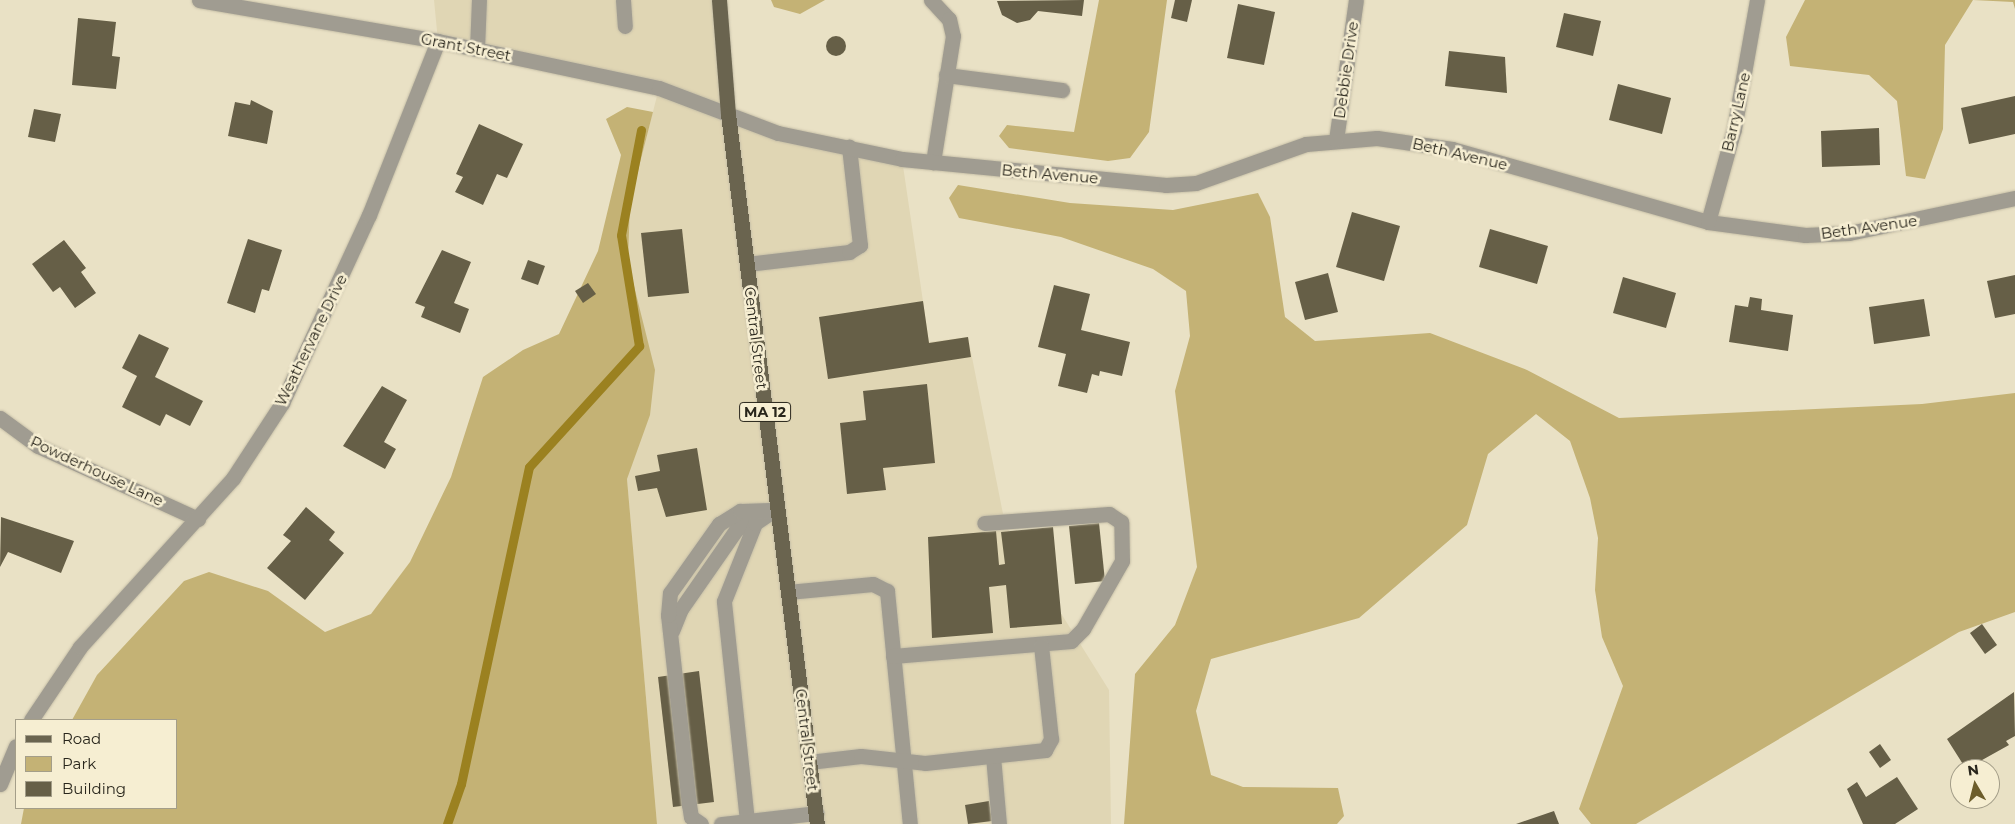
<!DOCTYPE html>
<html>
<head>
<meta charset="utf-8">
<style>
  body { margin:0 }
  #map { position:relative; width:2015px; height:824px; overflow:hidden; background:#e9e1c5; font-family:Montserrat,sans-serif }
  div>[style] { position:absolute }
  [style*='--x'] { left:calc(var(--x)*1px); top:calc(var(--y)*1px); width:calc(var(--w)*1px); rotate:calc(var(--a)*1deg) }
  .built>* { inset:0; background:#e0d6b4 }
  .green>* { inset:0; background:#c4b275 }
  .stream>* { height:9px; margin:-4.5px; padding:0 4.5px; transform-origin:4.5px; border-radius:4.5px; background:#9b8120 }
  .building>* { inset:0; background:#665f47 }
  .round { border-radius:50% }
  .roads { filter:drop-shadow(0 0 1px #c6bfa7) drop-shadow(0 0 1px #c6bfa7) }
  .lane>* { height:15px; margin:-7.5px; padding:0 7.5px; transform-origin:7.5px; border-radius:7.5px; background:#a09c91 }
  .street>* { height:15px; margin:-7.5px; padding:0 7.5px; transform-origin:7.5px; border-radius:7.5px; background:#a09c91 }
  .primary>* { height:15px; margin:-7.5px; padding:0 7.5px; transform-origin:7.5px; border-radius:7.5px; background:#6a644f }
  span { translate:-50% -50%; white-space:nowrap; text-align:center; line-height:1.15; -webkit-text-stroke:5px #f6eed2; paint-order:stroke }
  .shield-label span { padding:1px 4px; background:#f6eed2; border:1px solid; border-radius:4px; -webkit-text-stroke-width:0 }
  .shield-label { font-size:14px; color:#29261c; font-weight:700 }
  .street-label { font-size:15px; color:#29261c }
  .legend { position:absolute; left:15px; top:719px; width:162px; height:90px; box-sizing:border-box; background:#f6eed2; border:1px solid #a49e89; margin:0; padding:6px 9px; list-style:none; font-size:15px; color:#29261c }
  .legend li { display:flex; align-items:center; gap:10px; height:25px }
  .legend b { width:25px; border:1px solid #a49e89 }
  .north { position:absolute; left:1950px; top:759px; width:50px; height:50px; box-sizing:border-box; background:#f6eed2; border:1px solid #a49e89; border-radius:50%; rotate:352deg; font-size:14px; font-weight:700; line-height:20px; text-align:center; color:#29261c }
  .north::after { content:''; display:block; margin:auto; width:18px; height:22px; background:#6c5d2b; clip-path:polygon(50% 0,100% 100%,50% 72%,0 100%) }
</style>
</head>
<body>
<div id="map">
  <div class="built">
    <i style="clip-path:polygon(434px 0,719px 0,728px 114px,902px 159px,929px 342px,968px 337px,1005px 524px,1109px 690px,1111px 824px,657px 824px,622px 422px,630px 202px,659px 88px,438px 41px)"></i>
  </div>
  <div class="green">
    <i style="clip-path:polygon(771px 0,825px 0,800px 14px,774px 7px)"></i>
    <i style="clip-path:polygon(1099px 0,1167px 0,1149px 132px,1130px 158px,1108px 161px,1009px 148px,999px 136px,1007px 125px,1074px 132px)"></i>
    <i style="clip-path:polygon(1805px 0,2015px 0,2015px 9px,2013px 2px,1973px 0,1945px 45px,1943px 129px,1925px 179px,1906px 176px,1897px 101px,1869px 75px,1790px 66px,1786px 37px)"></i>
    <i style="clip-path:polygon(627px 107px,653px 112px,630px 202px,628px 262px,655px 370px,650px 415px,627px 479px,657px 824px,21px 824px,24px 808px,176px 808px,176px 720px,72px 720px,97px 675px,184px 581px,209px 572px,268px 591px,325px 632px,371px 614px,410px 562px,451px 477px,483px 377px,523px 350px,559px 334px,598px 251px,621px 155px,606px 119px)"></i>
    <i style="clip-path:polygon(958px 185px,1070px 203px,1173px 210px,1258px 193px,1270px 217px,1285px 317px,1315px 341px,1430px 333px,1527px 370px,1619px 418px,1922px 404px,2015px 393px,2015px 612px,1959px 632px,1636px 824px,1591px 824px,1579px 809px,1623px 686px,1602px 637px,1595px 590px,1598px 538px,1590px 498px,1570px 441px,1536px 414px,1488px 454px,1467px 525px,1359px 618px,1211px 659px,1196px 711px,1211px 775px,1243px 787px,1338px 788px,1344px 816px,1337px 824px,1124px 824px,1135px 674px,1175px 625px,1197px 567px,1175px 391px,1190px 336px,1186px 291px,1153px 269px,1061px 237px,959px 218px,949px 198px)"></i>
  </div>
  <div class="stream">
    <i style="--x:447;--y:824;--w:42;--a:-70.7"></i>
    <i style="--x:461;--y:784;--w:324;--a:-77.9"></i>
    <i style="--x:529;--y:467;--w:164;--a:-47.7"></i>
    <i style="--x:639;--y:346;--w:112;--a:-99.2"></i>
    <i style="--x:621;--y:235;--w:107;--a:-79.2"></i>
  </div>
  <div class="building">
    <i style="clip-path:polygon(1084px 0,1082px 16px,1038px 11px,1030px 20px,1017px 23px,1002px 15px,997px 1px)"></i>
    <i style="clip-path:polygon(1175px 0,1192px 0,1187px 22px,1171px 18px)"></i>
    <i style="clip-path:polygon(1238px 4px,1275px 12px,1264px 65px,1227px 58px)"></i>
    <i style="clip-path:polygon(1564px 13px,1601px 21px,1593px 56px,1556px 47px)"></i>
    <i style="clip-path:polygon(78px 18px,116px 22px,112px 56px,120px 57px,116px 89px,72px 85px)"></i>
    <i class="round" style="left:826px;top:36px;width:20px;height:20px"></i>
    <i style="clip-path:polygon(1449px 51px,1505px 57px,1507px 93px,1445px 86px)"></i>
    <i style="clip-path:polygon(1618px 84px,1671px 98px,1662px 134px,1609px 120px)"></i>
    <i style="clip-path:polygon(2015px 96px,2015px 134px,1969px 144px,1961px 108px)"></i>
    <i style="clip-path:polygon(251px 100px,273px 111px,267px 144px,228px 136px,235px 102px,250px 105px)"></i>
    <i style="clip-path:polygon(34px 109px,61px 114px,55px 142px,28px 137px)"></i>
    <i style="clip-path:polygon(479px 124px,523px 144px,507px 178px,497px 174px,483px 205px,455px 192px,463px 177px,456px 174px)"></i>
    <i style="clip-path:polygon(1879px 128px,1880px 165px,1822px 167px,1821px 131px)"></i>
    <i style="clip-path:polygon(1352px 212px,1400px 226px,1384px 281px,1336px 267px)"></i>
    <i style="clip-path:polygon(682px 229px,689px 293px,648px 297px,641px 233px)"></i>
    <i style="clip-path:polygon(1490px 229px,1548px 246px,1537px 284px,1479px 267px)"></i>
    <i style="clip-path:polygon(248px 239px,282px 250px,269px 291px,262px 289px,255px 313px,227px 303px)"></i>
    <i style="clip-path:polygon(64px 240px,86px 268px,81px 272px,96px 293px,75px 308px,60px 287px,53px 292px,32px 264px)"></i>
    <i style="clip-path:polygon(442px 250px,471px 262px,454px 303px,469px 309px,460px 333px,421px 317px,425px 307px,415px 303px)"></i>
    <i style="clip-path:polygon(528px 260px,545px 266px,538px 285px,521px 279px)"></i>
    <i style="clip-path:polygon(1328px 273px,1338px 312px,1305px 320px,1295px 282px)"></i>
    <i style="clip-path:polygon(2015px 275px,2015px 314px,1995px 318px,1987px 281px)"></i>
    <i style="clip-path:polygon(1623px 277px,1676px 293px,1666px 328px,1613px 313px)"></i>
    <i style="clip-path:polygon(588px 283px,596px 294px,583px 303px,575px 291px)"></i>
    <i style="clip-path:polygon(1054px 285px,1090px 294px,1081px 330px,1130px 342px,1122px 376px,1100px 371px,1099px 376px,1092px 374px,1087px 393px,1058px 386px,1066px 354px,1038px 347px)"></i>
    <i style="clip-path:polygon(1750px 297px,1762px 299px,1761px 310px,1793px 315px,1788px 351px,1729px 342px,1735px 305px,1748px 307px)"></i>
    <i style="clip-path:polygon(1924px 299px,1930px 336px,1874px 344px,1869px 307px)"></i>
    <i style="clip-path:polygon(923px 301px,929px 343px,968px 337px,971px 357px,828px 379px,819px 317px)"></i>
    <i style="clip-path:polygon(139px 334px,169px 348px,155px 377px,203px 401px,190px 426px,166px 414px,160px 426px,122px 407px,137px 376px,122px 368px)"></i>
    <i style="clip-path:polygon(927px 384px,935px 463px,883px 468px,886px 490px,847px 494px,840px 423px,866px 420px,863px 391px)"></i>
    <i style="clip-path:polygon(382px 386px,407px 400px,384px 442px,396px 449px,385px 469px,343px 446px)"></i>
    <i style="clip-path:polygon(697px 448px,707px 510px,666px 517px,657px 488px,638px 491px,635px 476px,660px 471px,657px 455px)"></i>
    <i style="clip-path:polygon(306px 507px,335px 532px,329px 540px,344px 553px,305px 600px,267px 568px,291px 541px,283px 535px)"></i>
    <i style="clip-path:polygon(1px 517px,74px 541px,61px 573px,8px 552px,0 567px)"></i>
    <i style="clip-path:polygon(1099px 523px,1105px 581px,1075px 584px,1069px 526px)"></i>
    <i style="clip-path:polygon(1053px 527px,1062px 624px,1010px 628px,1006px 585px,989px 587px,993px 633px,932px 638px,928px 537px,996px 531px,999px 565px,1005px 564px,1001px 532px)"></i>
    <i style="clip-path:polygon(1982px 624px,1997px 645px,1985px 654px,1970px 633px)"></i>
    <i style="clip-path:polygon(699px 671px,714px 802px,673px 807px,658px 677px)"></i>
    <i style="clip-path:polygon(2014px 692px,2015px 736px,2006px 741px,2009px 745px,1966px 769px,1947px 739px)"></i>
    <i style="clip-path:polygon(1880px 744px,1891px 760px,1880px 768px,1869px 752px)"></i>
    <i style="clip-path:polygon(1897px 777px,1918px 809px,1895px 824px,1863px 824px,1847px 789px,1857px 782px,1866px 797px)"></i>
    <i style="clip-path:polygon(989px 801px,992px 821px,968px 824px,965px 805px)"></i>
    <i style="clip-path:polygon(1554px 811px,1559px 824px,1516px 824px)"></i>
  </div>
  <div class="roads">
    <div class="lane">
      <i style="--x:623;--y:0;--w:26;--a:86"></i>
      <i style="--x:931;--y:0;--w:26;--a:47"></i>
      <i style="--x:949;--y:19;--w:17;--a:77"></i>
      <i style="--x:953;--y:36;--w:128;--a:99"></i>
      <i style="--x:477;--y:49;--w:49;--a:-87.7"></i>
      <i style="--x:946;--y:75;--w:117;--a:7.4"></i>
      <i style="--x:747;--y:264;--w:103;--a:-6.7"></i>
      <i style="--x:849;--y:252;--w:13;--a:-32"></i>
      <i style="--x:860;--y:245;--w:99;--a:-96.4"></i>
      <i style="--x:788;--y:592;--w:85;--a:-5.4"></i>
      <i style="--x:873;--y:584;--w:16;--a:27"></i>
      <i style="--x:887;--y:591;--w:234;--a:84.4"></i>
      <i style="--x:672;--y:631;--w:24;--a:-68"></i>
      <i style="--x:681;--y:609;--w:96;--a:-55.2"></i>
      <i style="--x:736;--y:530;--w:31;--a:-36"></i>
      <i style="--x:893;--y:656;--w:179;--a:-4.8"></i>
      <i style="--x:1071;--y:641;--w:17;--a:-45"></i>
      <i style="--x:1083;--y:629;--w:78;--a:-60.2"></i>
      <i style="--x:1122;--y:561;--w:39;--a:-91"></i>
      <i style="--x:1121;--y:522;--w:14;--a:-146"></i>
      <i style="--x:1109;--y:514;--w:125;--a:175.9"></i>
      <i style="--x:993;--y:756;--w:68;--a:85"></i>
      <i style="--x:809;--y:762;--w:52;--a:-6.6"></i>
      <i style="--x:861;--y:756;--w:64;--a:6.2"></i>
      <i style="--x:925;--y:763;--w:121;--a:-6.2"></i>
      <i style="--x:1045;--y:750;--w:13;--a:-61"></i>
      <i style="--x:1051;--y:739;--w:94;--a:-96.1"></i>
      <i style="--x:747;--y:821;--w:221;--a:-96"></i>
      <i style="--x:724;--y:601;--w:84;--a:-68.3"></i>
      <i style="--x:755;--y:523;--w:22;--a:-34"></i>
      <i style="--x:701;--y:824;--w:12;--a:-145"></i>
      <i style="--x:691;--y:817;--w:12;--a:-99"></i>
      <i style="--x:689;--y:805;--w:191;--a:-96.3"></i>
      <i style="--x:668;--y:615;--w:22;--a:-85"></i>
      <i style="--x:670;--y:593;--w:85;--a:-54.6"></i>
      <i style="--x:719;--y:524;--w:25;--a:-32"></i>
      <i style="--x:740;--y:511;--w:37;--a:-2"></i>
      <i style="--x:721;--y:824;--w:96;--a:-6.6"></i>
    </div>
    <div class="street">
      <i style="--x:199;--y:0;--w:242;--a:9.7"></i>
      <i style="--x:438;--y:41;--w:226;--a:12"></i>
      <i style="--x:659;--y:88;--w:127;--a:20.7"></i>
      <i style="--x:778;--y:133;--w:127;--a:11.8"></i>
      <i style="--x:902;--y:159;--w:265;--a:5.6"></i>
      <i style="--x:1166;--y:185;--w:30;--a:-4"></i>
      <i style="--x:1196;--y:183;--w:117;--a:-19.5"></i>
      <i style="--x:1306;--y:144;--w:71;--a:-4.8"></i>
      <i style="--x:1377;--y:138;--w:76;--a:8.3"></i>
      <i style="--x:1452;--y:149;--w:266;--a:15.9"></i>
      <i style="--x:1708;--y:222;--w:98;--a:7.6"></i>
      <i style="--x:1805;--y:235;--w:44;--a:-2.6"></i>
      <i style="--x:1849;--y:233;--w:170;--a:-11.9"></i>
      <i style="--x:1336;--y:140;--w:141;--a:-81.9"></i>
      <i style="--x:1708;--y:222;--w:97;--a:-74.4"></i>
      <i style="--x:1734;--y:129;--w:131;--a:-79.9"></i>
      <i style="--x:0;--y:418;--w:47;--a:36.4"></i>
      <i style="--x:38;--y:446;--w:176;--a:24.5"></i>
      <i style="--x:31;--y:720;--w:88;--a:-56.1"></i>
      <i style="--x:80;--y:647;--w:228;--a:-47.8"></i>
      <i style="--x:233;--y:478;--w:90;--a:-56.8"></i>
      <i style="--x:282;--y:403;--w:207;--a:-65.2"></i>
      <i style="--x:369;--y:215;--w:187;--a:-68.4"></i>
      <i style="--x:0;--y:784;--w:41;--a:-67.2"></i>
    </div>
    <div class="primary">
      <i style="--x:719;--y:0;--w:114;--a:85.5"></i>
      <i style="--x:728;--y:114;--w:716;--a:82.86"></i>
    </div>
  </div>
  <div class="shield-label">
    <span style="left:765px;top:412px">MA 12</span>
  </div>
  <div class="street-label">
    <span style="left:466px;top:47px;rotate:11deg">Grant Street</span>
    <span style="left:1346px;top:70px;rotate:-82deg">Debbie Drive</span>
    <span style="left:1736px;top:112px;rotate:-77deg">Barry Lane</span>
    <span style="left:1460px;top:154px;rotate:13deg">Beth Avenue</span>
    <span style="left:1050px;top:174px;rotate:5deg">Beth Avenue</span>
    <span style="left:1869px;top:227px;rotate:-8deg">Beth Avenue</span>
    <span style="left:756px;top:338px;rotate:83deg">Central Street</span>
    <span style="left:311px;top:340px;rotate:-64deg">Weathervane Drive</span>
    <span style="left:97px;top:471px;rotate:25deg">Powderhouse Lane</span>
    <span style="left:807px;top:740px;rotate:83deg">Central Street</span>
  </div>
  <ul class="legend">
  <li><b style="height:6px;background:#6a644f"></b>Road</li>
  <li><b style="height:14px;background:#c4b275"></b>Park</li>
  <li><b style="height:14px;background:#665f47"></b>Building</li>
  </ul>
  <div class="north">N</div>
</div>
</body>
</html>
